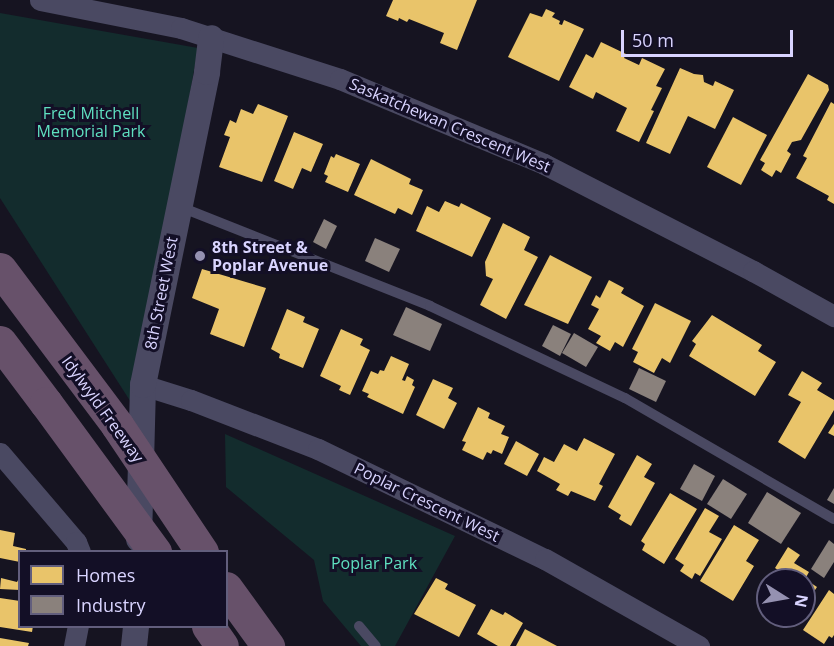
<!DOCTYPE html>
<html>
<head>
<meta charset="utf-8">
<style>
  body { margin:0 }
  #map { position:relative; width:834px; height:646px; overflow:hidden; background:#161421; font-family:"Open Sans",sans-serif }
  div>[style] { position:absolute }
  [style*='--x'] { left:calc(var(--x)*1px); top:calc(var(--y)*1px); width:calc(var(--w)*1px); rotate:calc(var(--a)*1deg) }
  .green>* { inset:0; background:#132c2d }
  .homes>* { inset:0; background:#e9c46a }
  .industry>* { inset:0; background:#8a817c }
  .service>* { height:10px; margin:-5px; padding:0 5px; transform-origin:5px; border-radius:5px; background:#4a4962 }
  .minor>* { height:21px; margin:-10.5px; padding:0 10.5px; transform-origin:10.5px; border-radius:10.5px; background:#4a4962 }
  .tertiary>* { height:26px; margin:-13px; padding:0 13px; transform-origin:13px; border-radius:13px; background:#4a4962 }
  .motorway>* { height:33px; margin:-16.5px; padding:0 16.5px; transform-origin:16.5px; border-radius:16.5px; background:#67516a }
  .motorway-bridge>* { height:33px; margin:-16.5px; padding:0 16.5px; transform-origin:16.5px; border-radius:16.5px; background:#67516a }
  .dots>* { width:16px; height:16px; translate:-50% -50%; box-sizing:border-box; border:3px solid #130f26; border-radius:50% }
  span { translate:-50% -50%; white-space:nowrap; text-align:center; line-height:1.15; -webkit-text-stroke:6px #130f26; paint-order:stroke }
  .park-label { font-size:16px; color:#5fe0c0 }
  .street-label { font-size:16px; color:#d9d4ff }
  .poi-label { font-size:16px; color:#d9d4ff; font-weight:700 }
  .left { translate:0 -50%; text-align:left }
  .legend { position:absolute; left:18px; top:550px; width:210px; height:78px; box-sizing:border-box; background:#130f26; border:2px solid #625e7d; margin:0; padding:8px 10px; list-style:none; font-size:18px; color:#d9d4ff }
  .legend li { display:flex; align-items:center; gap:12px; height:30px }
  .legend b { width:30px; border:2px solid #625e7d }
  .north { position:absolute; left:756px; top:568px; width:60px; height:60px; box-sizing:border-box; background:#130f26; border:2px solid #625e7d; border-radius:50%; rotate:101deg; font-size:16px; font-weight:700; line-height:24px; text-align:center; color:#d9d4ff }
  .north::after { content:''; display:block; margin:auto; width:21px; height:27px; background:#9591b1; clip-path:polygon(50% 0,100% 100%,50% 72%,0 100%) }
  .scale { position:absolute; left:621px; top:30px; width:172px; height:27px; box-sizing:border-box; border:3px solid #d9d4ff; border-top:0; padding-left:8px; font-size:18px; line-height:21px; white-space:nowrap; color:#d9d4ff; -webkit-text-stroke:4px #130f26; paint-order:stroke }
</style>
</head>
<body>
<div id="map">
  <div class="green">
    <i style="clip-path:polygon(0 13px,198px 48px,134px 407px,0 198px)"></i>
    <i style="clip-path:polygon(225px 434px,455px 536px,395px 646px,361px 646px,323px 601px,314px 560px,226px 487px)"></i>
  </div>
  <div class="homes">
    <i style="clip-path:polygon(393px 0,477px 0,457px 50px,440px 43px,444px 33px,409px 19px,407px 22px,399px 18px,398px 21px,386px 16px)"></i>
    <i style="clip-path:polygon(546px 9px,555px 13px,552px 17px,560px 21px,559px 24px,562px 25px,564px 20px,584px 29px,559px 81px,508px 57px,530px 13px,542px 17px)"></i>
    <i style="clip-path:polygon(601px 42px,626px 54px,624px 58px,639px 65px,642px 58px,665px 69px,656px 86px,662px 88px,651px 110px,654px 111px,639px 142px,616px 131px,627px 108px,596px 92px,593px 99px,569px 87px,586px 54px,593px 58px)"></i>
    <i style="clip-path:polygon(680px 68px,694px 74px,703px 75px,704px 82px,713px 86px,715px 81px,734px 90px,715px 129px,688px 116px,670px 154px,646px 143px)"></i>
    <i style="clip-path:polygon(808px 74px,828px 85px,829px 90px,801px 140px,792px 142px,787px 151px,791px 154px,781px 173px,776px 170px,772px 177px,761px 170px,765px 163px,760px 160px)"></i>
    <i style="clip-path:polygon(831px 102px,834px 104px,834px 204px,827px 200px,829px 196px,796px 178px,807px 158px,803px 156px)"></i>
    <i style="clip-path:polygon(258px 104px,288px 116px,262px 182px,219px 167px,230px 137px,224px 135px,230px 120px,236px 123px,241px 109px,253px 114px)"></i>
    <i style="clip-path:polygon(733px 117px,767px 135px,741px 185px,707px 167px)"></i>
    <i style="clip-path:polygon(294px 132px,323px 144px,311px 172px,302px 168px,293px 189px,274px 181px)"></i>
    <i style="clip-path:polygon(336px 154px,360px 164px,348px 192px,325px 182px,328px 176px,324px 174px,331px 156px,334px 158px)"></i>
    <i style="clip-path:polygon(371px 159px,411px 179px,409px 184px,423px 190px,412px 215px,398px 208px,395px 214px,354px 195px)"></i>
    <i style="clip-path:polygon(445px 201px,459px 207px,461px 203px,491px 218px,472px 257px,416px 231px,427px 206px,439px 212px)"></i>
    <i style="clip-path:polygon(503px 223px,530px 237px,524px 250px,538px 257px,506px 319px,480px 305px,493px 279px,486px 276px,485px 262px)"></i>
    <i style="clip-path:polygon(550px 255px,592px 277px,568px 324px,524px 305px)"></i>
    <i style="clip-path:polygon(202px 269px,266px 288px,244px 347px,210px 334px,219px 309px,192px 298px)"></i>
    <i style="clip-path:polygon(609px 280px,624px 288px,621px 293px,644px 306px,623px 347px,615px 342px,610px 351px,596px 343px,601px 336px,588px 329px,599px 309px,591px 305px,596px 295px,600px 298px)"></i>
    <i style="clip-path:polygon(655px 303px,691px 321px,670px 363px,662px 358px,654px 373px,633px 362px,638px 352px,632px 349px)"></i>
    <i style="clip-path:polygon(287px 309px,305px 317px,303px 322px,319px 329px,303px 368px,279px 358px,280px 354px,271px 349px)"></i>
    <i style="clip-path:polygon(712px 315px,762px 345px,758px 351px,776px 362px,755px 396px,689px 356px,696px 344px,692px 341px)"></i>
    <i style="clip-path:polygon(341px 329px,363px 339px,360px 345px,370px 350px,350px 395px,339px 390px,341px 386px,320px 376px)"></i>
    <i style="clip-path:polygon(391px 356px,409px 364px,402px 380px,405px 381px,407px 376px,414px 380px,412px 385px,415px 387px,403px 414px,367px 397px,369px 394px,362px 391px,371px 371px,378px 374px,380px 370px,384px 371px)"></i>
    <i style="clip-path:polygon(802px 371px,822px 383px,817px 390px,834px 400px,834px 410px,805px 459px,778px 442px,801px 402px,788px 395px)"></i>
    <i style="clip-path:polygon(433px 379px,453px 388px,448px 398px,457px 403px,444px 429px,416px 415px)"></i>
    <i style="clip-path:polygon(478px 407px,490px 413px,488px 418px,505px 426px,501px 434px,509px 437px,502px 454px,493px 450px,491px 454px,487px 452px,483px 460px,462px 450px,466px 442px,462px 441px)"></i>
    <i style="clip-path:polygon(834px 424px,834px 436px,828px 433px)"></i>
    <i style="clip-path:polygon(584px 438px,615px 454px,599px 484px,603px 486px,595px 501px,571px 491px,568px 496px,556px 490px,560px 484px,537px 471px,544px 457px,554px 462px,564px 444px,577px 451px)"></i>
    <i style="clip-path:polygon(516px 441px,539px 454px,527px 476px,504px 464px)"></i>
    <i style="clip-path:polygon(637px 455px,652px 464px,644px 477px,655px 483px,631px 526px,619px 519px,621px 515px,608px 507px)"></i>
    <i style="clip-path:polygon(670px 493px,697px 509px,664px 564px,642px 550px,645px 544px,641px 541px)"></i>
    <i style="clip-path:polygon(705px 508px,719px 516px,709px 532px,722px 539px,700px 576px,695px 573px,692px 579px,680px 571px,684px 565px,675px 559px)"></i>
    <i style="clip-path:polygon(734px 525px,759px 540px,746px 561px,754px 566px,733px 601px,700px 581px)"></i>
    <i style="clip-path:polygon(0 530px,15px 533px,13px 546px,26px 549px,26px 552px,20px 552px,20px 562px,0 558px)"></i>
    <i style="clip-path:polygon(788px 547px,800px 555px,794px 563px,809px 572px,805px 579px,817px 587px,804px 607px,804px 580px,771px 580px,778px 570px,775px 568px)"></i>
    <i style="clip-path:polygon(20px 576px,20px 590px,0 589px,1px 578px,17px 582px)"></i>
    <i style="clip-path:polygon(436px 578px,448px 584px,445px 589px,476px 605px,459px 637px,414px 614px)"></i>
    <i style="clip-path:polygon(829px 590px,834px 594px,834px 635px,832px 638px,829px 636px,824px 644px,803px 630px)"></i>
    <i style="clip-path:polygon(0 598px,20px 601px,20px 626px,33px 626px,32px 632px,0 627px)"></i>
    <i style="clip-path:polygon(491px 609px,503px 615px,505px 612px,523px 623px,510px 646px,498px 646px,477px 634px)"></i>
    <i style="clip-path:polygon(525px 629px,557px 646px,516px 646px)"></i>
    <i style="clip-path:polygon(0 638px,29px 643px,28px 646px,0 646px)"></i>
  </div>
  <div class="industry">
    <i style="clip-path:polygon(324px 219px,337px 226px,326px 249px,313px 242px)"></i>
    <i style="clip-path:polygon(375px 238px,400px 249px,389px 272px,365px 261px)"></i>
    <i style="clip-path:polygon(406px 307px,442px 324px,430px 351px,393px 335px)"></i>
    <i style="clip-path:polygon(553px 325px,571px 334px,560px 356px,542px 346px)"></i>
    <i style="clip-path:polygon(574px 333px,598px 347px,586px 367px,562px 353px)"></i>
    <i style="clip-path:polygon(639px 368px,666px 381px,656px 402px,629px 389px)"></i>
    <i style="clip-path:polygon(694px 464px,715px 476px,702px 501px,680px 489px)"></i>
    <i style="clip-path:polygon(723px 479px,747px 494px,731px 519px,707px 504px)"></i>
    <i style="clip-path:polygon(834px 488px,834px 504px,827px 500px)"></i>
    <i style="clip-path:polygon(767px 492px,801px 513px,781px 544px,748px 523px)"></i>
    <i style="clip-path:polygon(829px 540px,834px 544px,834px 562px,824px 578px,811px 569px)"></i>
  </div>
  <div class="service">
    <i style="--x:178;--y:206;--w:271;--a:21.6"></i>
    <i style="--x:430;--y:306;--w:216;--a:25.3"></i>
    <i style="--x:625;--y:398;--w:241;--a:30.1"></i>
    <i style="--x:359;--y:626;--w:26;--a:50"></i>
  </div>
  <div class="minor">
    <i style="--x:40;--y:0;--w:144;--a:11.2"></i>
    <i style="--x:181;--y:28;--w:167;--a:17.8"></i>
    <i style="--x:340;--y:79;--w:221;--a:22.6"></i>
    <i style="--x:544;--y:164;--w:235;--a:27.1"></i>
    <i style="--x:753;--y:271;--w:93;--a:29.1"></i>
    <i style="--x:143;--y:385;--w:50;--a:17.4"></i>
    <i style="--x:191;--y:400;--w:136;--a:21.1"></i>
    <i style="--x:318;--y:449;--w:252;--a:25.9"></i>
    <i style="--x:545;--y:559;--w:177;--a:29.5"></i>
    <i style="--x:0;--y:453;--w:117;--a:49.5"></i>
    <i style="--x:76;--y:542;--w:11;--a:68"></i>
    <i style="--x:74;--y:646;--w:20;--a:-79"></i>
  </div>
  <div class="tertiary">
    <i style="--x:139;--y:539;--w:154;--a:-88.5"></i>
    <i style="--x:143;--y:385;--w:319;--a:-78.4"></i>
    <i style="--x:207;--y:72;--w:34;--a:-83"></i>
    <i style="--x:134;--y:646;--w:20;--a:-84"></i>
  </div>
  <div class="motorway">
    <i style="--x:0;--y:269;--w:195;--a:53.1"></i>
    <i style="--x:0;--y:342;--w:76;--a:53"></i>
    <i style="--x:226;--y:588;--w:72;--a:54.1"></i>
    <i style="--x:208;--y:626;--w:24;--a:55"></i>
  </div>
  <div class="motorway-bridge">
    <i style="--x:46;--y:403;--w:185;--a:53.8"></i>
    <i style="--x:117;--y:425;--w:153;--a:56.2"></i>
  </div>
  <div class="dots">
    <i style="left:200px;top:256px;background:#9591b1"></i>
  </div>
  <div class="park-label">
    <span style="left:91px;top:122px">Fred Mitchell<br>Memorial Park</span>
    <span style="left:374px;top:563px">Poplar Park</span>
  </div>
  <div class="street-label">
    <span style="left:450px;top:125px;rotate:23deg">Saskatchewan Crescent West</span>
    <span style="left:161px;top:293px;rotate:-79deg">8th Street West</span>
    <span style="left:103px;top:409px;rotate:54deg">Idylwyld Freeway</span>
    <span style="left:427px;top:502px;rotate:26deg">Poplar Crescent West</span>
  </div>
  <div class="poi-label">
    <span class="left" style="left:212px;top:256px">8th Street &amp;<br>Poplar Avenue</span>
  </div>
  <ul class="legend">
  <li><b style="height:16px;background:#e9c46a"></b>Homes</li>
  <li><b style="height:16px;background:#8a817c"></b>Industry</li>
  </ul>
  <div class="north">N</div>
  <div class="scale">50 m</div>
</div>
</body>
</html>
